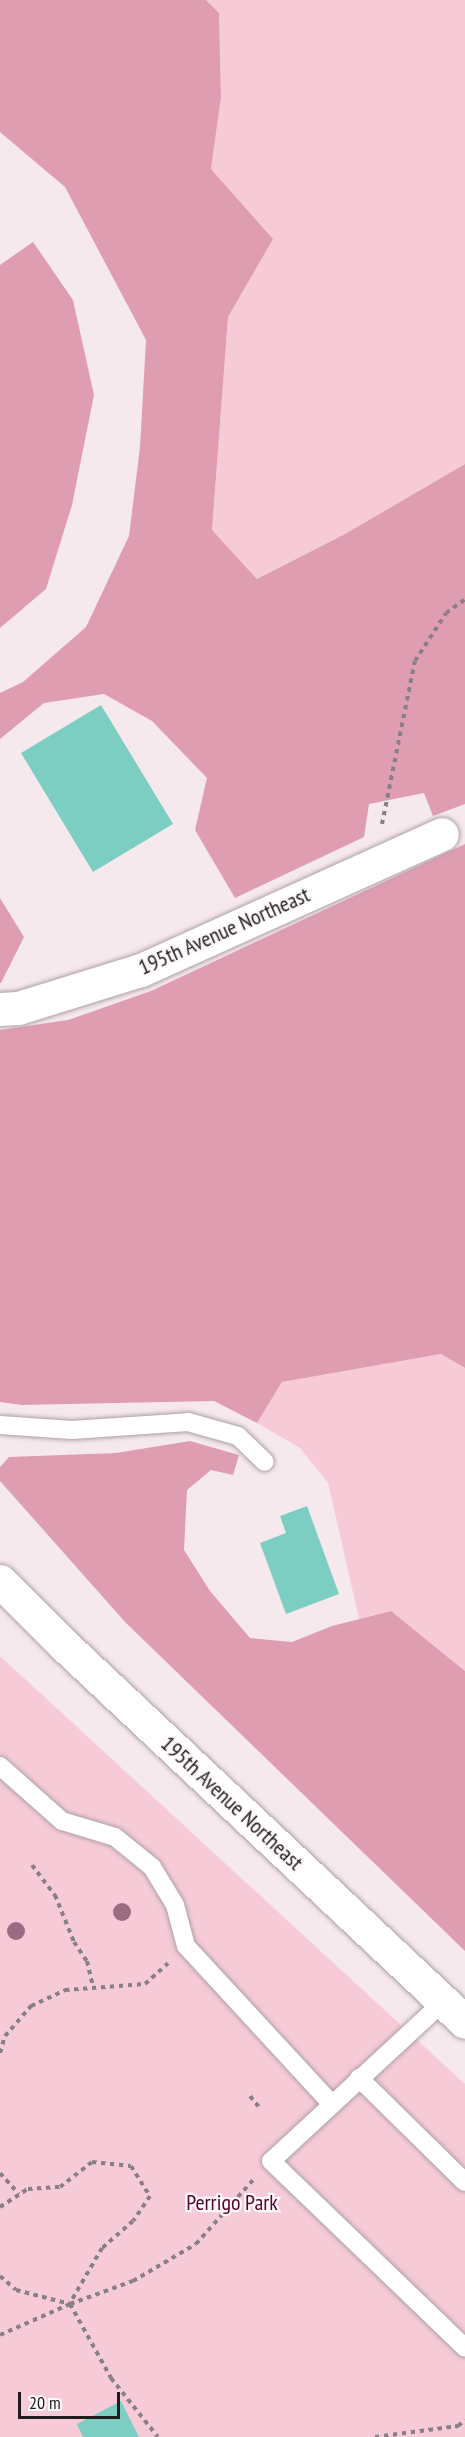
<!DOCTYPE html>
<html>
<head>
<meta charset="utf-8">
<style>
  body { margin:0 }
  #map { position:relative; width:465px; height:2437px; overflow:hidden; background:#f6e9ed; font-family:"PT Sans Narrow",sans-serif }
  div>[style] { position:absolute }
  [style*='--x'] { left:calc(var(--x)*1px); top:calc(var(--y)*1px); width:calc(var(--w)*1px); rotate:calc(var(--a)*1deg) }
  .green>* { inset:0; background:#f6cbd7 }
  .forest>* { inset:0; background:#df9db1 }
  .building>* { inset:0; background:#7ccec2 }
  .path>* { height:4px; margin-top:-2px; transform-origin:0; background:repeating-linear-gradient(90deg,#898083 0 4.5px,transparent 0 9px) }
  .roads { filter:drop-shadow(0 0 2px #aea1a5) drop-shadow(0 0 2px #aea1a5) }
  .service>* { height:18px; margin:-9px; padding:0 9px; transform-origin:9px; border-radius:9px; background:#fff }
  .minor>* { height:33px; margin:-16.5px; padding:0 16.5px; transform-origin:16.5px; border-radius:16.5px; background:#fff }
  .tertiary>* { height:33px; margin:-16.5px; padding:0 16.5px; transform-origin:16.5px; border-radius:16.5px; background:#fff }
  .trees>* { width:18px; height:18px; margin:-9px; border-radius:50%; background:#9c6b81 }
  span { translate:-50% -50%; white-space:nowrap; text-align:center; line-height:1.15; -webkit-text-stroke:4.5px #fef9fa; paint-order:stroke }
  .street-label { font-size:22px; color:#201b1d }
  .park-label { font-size:22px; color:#520429 }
  .scale { position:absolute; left:18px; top:2392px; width:102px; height:27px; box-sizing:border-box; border:3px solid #201b1d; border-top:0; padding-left:8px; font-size:18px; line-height:21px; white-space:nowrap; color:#201b1d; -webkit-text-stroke:4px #fef9fa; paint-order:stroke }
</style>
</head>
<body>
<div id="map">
  <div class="green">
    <i style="clip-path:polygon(206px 0,465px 0,465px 464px,345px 534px,257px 579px,212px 530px,228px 317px,273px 239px,211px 169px,221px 97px,219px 13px)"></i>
    <i style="clip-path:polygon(441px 1354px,465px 1368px,465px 1671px,391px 1611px,359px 1619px,328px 1483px,300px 1448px,257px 1423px,282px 1382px)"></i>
    <i style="clip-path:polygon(0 1656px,465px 2084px,465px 2437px,0 2437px)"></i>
  </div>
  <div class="forest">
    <i style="clip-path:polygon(0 0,206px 0,219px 13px,221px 97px,211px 169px,273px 239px,228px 317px,212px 530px,257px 579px,345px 534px,465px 464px,465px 804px,433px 816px,424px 793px,369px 804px,364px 837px,235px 898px,195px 830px,207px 778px,152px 721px,104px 694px,44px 703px,0 739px,0 693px,23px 682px,86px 627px,129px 536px,140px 447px,146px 340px,65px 187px,0 132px)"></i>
    <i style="clip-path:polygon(33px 242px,73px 300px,94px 395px,72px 505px,46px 589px,0 628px,0 265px)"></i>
    <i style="clip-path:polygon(465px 844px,465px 1368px,441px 1354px,282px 1382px,257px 1423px,214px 1401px,22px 1405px,0 1402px,0 1030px,68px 1020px,151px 991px)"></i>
    <i style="clip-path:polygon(0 898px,24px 937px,1px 983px,0 983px)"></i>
    <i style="clip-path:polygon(190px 1441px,239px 1455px,233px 1475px,211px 1470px,187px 1490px,184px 1550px,210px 1591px,250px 1638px,292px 1642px,332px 1626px,391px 1611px,465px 1671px,465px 1951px,126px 1623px,0 1481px,0 1467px,9px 1457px,116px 1453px)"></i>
  </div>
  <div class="building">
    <i style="clip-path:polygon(101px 705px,173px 824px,93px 872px,21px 753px)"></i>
    <i style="clip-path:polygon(307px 1506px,339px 1594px,286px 1614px,260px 1543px,286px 1533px,280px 1516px)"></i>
    <i style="clip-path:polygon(121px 2401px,139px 2437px,83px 2437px,77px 2424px)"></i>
  </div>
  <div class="path">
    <i style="--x:382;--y:824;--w:166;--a:-78.6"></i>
    <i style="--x:415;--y:661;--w:57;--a:-57.1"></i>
    <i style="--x:446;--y:613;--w:24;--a:-36"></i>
    <i style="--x:32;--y:1865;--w:38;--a:53"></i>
    <i style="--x:55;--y:1895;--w:51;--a:68"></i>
    <i style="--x:74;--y:1942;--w:23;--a:56"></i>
    <i style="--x:87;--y:1961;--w:27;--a:77"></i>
    <i style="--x:0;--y:2053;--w:18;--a:-74"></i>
    <i style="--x:5;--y:2036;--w:40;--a:-49"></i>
    <i style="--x:31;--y:2006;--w:38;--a:-25"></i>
    <i style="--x:65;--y:1990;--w:80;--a:-4.3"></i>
    <i style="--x:145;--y:1984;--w:31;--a:-42"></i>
    <i style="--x:250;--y:2096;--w:14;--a:51"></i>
    <i style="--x:0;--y:2173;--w:28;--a:48"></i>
    <i style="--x:0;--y:2207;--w:33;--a:-33"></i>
    <i style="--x:28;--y:2189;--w:32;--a:-4"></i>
    <i style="--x:60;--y:2187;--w:41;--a:-38"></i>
    <i style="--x:92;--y:2162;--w:39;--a:6"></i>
    <i style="--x:131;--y:2166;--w:36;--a:58"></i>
    <i style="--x:150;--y:2196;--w:30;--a:124"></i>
    <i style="--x:133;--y:2221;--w:41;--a:138.9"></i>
    <i style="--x:102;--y:2248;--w:64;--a:120.2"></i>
    <i style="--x:0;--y:2276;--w:21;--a:41"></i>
    <i style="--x:16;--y:2290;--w:56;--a:14.5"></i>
    <i style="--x:70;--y:2304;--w:85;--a:61"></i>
    <i style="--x:111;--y:2378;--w:75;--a:51.5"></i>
    <i style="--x:0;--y:2335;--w:77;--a:-23.9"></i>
    <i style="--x:70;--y:2304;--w:67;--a:-20.1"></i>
    <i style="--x:133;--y:2281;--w:73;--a:-30.4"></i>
    <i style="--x:196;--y:2244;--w:87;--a:-48.3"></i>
    <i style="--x:375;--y:2437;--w:84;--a:-7.5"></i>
    <i style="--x:458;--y:2426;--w:9;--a:-41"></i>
  </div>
  <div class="roads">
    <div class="service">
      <i style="--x:0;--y:1425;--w:72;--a:4"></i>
      <i style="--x:72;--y:1430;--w:116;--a:-3.9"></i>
      <i style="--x:188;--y:1422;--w:52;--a:15.6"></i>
      <i style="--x:238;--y:1436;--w:37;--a:44"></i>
      <i style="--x:0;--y:1766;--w:83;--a:41.6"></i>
      <i style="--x:62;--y:1821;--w:55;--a:16.8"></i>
      <i style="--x:115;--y:1837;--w:48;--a:39"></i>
      <i style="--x:152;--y:1867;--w:44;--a:58.8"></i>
      <i style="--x:175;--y:1905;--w:42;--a:75"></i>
      <i style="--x:186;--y:1946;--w:214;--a:47.3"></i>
      <i style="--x:443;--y:2002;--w:234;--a:137.2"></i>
      <i style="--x:271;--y:2161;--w:269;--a:43.9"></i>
      <i style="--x:359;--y:2078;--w:148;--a:44.5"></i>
    </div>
    <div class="minor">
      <i style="--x:0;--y:1009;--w:18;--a:-3"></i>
      <i style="--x:18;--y:1008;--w:129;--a:-17.2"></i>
      <i style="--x:141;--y:970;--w:330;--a:-24.3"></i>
    </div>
    <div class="tertiary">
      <i style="--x:0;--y:1581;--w:91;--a:45"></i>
      <i style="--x:64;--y:1645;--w:550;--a:43.23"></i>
    </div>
  </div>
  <div class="trees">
    <i style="left:122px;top:1912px"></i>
    <i style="left:16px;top:1931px"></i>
  </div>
  <div class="street-label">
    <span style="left:224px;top:931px;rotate:-24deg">195th Avenue Northeast</span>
    <span style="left:232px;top:1803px;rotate:43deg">195th Avenue Northeast</span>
  </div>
  <div class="park-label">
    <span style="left:232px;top:2203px">Perrigo Park</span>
  </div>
  <div class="scale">20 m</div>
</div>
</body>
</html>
